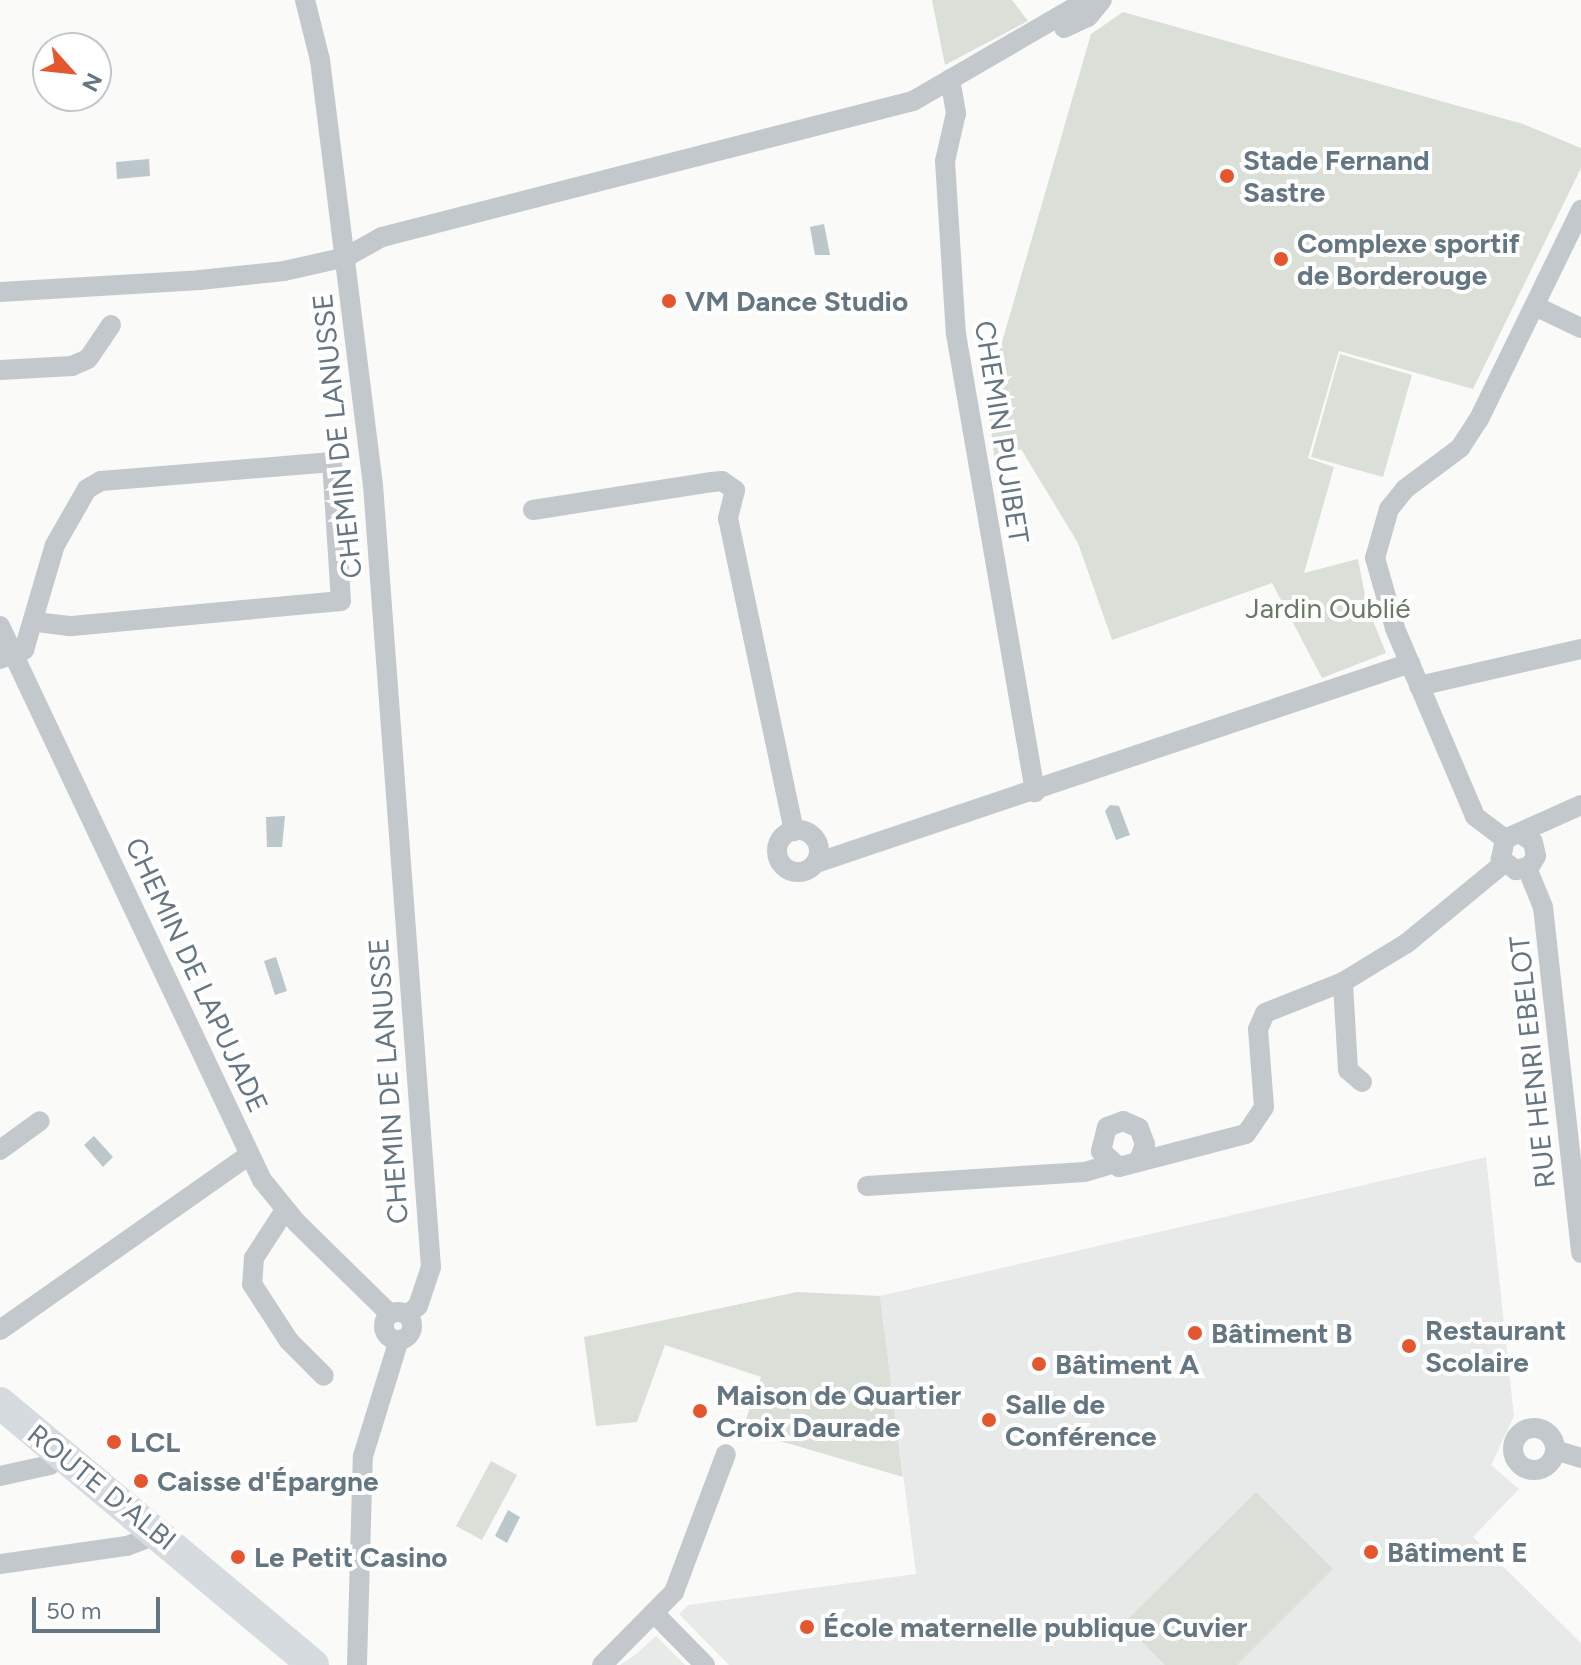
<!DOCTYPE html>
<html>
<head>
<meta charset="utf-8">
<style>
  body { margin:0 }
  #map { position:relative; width:1581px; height:1665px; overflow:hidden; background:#fafaf8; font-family:Figtree,sans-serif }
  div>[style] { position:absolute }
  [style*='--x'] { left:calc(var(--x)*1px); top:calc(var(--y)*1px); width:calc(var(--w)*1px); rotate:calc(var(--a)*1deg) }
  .built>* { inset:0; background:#e8e9e9 }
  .green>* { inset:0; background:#dadfd7 }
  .water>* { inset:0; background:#bbc7cb }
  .minor>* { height:20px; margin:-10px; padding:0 10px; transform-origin:10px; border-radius:10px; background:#c3c8cc }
  .minor>.ring { margin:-10px; padding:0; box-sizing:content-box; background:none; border:20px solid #c3c8cc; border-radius:50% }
  .primary>* { height:32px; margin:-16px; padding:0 16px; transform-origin:16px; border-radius:16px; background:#d6dbdf }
  .dots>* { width:22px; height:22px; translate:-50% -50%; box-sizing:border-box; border:4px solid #fff; border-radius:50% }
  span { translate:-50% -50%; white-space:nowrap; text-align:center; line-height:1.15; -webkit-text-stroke:8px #fff; paint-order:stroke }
  .poi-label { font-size:28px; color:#657683; font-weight:700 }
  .left { translate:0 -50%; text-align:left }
  .street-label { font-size:28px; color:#657683 }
  .park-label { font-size:28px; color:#687a64 }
  .north { position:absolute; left:32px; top:32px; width:80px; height:80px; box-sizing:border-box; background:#fff; border:2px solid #c1c8cd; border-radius:50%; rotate:117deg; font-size:22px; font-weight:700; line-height:32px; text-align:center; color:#657683 }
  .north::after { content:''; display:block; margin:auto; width:28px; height:36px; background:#e4572e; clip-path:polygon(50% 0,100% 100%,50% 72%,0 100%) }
  .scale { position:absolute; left:32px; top:1597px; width:128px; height:36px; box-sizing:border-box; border:4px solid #657683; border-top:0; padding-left:10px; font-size:24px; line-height:28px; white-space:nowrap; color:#657683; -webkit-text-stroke:6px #fff; paint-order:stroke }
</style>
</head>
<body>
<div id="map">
  <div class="built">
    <i style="clip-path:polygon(1486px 1157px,1514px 1416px,1491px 1465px,1519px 1489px,1473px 1537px,1581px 1643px,1581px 1665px,729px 1665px,679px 1614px,688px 1605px,916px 1574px,880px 1296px)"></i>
    <i style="clip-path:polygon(656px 1636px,685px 1665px,620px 1665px,635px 1655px)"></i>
  </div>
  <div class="green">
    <i style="clip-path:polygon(932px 0,1012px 0,1028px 21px,945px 65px)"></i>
    <i style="clip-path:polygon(1123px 12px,1523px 124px,1581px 148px,1581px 168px,1473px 389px,1339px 351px,1308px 458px,1334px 467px,1304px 573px,1358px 559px,1367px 606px,1386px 653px,1322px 678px,1272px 583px,1112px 640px,1078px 543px,1021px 449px,995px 463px,987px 394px,1091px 34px)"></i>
    <i style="clip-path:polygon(1340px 354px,1412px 375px,1383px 477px,1311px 457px)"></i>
    <i style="clip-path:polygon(797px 1292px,880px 1296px,903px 1477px,742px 1430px,761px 1377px,665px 1345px,637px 1422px,596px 1426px,584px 1337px)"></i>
    <i style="clip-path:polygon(491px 1461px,517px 1475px,482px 1540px,456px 1526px)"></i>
    <i style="clip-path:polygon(1256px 1492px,1333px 1569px,1237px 1665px,1165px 1665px,1124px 1623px)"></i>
  </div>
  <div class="water">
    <i style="clip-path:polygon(149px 159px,150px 176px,117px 179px,116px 162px)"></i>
    <i style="clip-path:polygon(824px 224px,830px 255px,815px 255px,810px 227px)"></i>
    <i style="clip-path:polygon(1110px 805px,1119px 806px,1130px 835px,1116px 840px,1105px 811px)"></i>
    <i style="clip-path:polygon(285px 816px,282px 847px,267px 847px,266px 817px)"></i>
    <i style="clip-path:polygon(276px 957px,287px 991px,275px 995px,264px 961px)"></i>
    <i style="clip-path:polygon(94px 1136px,113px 1157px,103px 1167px,84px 1145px)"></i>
    <i style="clip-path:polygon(508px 1510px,520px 1517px,507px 1543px,495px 1536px)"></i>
  </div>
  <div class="minor">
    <i style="--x:305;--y:0;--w:62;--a:76"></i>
    <i style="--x:320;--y:60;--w:428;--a:82.9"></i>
    <i style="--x:373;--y:485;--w:784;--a:85.76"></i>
    <i style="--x:431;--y:1267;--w:41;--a:108.4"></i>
    <i style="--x:418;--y:1306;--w:14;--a:141"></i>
    <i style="--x:1064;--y:28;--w:26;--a:-25"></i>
    <i style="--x:1088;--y:17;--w:22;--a:-51"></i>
    <i style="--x:950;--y:79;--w:35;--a:80"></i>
    <i style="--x:956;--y:113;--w:49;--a:102.9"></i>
    <i style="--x:945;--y:161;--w:173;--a:86.4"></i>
    <i style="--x:956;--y:334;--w:465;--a:80.2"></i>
    <i style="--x:0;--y:292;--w:200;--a:-3.4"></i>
    <i style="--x:200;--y:280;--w:84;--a:-6.1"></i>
    <i style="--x:284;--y:271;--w:64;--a:-12.7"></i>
    <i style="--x:346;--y:257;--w:41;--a:-29.1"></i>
    <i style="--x:382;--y:237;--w:548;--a:-14.37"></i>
    <i style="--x:913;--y:101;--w:201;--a:-30.1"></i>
    <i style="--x:1535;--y:306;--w:51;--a:25.6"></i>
    <i style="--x:0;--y:370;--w:72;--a:-3.2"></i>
    <i style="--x:72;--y:366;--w:17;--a:-24"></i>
    <i style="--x:88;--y:359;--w:41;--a:-55.9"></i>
    <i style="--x:533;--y:510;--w:181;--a:-8.9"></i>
    <i style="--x:712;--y:482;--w:10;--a:-6"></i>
    <i style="--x:722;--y:481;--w:16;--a:35"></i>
    <i style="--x:735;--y:490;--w:29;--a:104"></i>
    <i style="--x:728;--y:518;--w:320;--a:78.1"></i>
    <i style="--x:0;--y:626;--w:613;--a:64.69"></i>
    <i style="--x:262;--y:1180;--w:55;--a:50.9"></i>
    <i style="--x:297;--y:1223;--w:130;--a:44.4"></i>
    <i style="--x:0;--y:659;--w:26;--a:-21"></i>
    <i style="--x:24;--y:650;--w:109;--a:-73.6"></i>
    <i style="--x:55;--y:545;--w:64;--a:-60.3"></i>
    <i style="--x:87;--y:489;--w:16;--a:-30"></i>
    <i style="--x:101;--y:481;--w:232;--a:-4.7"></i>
    <i style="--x:332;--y:462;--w:139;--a:86.3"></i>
    <i style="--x:341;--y:601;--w:273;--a:174.7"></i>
    <i style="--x:69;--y:626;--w:34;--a:-173"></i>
    <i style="--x:1419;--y:686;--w:166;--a:-12.9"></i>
    <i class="ring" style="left:777px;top:830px;width:22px;height:22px"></i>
    <i style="--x:1521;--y:834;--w:14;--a:34"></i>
    <i style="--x:1533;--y:842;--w:14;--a:78"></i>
    <i style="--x:1536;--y:856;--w:12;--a:121"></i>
    <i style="--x:1530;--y:866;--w:15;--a:164"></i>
    <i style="--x:1516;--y:870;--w:19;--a:-144"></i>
    <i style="--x:1501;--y:859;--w:20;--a:-79"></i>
    <i style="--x:1505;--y:839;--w:83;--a:-24.1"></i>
    <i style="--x:1505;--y:839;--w:38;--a:-143"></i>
    <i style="--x:1475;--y:816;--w:204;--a:-113.1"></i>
    <i style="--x:1395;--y:628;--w:73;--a:-105.9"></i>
    <i style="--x:1375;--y:558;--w:51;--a:-74.1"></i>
    <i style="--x:1389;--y:509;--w:26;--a:-51"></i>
    <i style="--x:1405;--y:489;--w:69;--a:-36.7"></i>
    <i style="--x:1460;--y:448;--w:35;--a:-57"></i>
    <i style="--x:1479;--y:419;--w:233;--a:-64"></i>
    <i style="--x:816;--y:863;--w:627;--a:-18.61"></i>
    <i style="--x:1527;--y:868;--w:42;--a:67.7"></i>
    <i style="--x:1543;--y:907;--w:348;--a:83.7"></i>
    <i style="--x:1362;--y:1082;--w:18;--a:-139"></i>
    <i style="--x:1348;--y:1070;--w:88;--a:-93.3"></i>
    <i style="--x:1343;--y:982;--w:75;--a:-31.4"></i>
    <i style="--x:1407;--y:943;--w:126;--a:-39.5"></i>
    <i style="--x:0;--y:1150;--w:49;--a:-35.9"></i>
    <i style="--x:1139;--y:1160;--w:17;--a:-69"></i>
    <i style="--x:1145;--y:1144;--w:17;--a:-111"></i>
    <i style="--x:1139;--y:1128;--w:17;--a:-156"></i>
    <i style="--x:1123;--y:1121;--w:17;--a:159"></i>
    <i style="--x:1107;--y:1127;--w:25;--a:104"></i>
    <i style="--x:1101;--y:1151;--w:24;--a:42"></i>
    <i style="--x:1119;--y:1167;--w:131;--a:-14.6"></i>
    <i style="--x:1246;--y:1134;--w:32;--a:-56"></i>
    <i style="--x:1264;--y:1107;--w:78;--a:-94.4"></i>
    <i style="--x:1258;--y:1029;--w:17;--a:-66"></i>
    <i style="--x:1265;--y:1013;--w:84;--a:-21.7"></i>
    <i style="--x:867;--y:1186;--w:218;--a:-3.7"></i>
    <i style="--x:1085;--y:1172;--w:27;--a:-17"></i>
    <i style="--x:285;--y:1210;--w:57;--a:122.9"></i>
    <i style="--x:254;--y:1258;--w:26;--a:94"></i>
    <i style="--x:252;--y:1284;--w:68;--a:57"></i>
    <i style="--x:289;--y:1341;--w:49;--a:45"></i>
    <i class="ring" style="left:384px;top:1312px;width:8px;height:8px"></i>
    <i style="--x:0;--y:1330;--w:304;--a:-35.1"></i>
    <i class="ring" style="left:1513px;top:1428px;width:22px;height:22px"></i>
    <i style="--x:1555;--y:1450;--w:27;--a:17"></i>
    <i style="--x:0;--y:1476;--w:51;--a:-12.4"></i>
    <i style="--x:50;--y:1465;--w:16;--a:-45"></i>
    <i style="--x:0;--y:1564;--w:128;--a:-8.1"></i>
    <i style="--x:127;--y:1546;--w:19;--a:-21"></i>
    <i style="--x:145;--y:1539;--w:13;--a:-51"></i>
    <i style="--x:656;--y:1615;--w:70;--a:45.6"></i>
    <i style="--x:357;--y:1665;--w:209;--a:-88.4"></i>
    <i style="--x:363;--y:1456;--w:121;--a:-72.8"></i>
    <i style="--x:602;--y:1665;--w:103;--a:-45.4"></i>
    <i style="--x:674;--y:1592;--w:147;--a:-69.4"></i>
  </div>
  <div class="primary">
    <i style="--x:0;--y:1403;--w:408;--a:39.9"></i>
  </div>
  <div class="dots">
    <i style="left:1227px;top:176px;background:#e4572e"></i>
    <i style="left:1281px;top:259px;background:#e4572e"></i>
    <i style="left:669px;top:301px;background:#e4572e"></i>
    <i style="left:1195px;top:1333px;background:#e4572e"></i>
    <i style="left:1409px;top:1346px;background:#e4572e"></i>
    <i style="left:1039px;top:1364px;background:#e4572e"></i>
    <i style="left:700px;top:1411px;background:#e4572e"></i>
    <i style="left:989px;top:1420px;background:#e4572e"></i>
    <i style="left:114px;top:1442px;background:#e4572e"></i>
    <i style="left:141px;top:1481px;background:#e4572e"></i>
    <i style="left:1371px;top:1552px;background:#e4572e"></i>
    <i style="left:238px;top:1557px;background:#e4572e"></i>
    <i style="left:807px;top:1627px;background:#e4572e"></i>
  </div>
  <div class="poi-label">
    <span class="left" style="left:1243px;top:176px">Stade Fernand<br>Sastre</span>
    <span class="left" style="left:1297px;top:259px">Complexe sportif<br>de Borderouge</span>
    <span class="left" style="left:685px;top:301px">VM Dance Studio</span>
    <span class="left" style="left:1425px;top:1346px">Restaurant<br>Scolaire</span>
    <span class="left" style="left:1211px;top:1333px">Bâtiment B</span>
    <span class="left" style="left:1055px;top:1364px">Bâtiment A</span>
    <span class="left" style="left:716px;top:1411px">Maison de Quartier<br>Croix Daurade</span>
    <span class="left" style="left:1005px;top:1420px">Salle de<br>Conférence</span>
    <span class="left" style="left:130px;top:1442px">LCL</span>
    <span class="left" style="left:157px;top:1481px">Caisse d'Épargne</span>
    <span class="left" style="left:1387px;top:1552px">Bâtiment E</span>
    <span class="left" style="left:254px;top:1557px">Le Petit Casino</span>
    <span class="left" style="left:823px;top:1627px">École maternelle publique Cuvier</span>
  </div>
  <div class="street-label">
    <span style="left:1002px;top:432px;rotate:81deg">CHEMIN PUJIBET</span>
    <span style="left:337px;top:436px;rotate:-96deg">CHEMIN DE LANUSSE</span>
    <span style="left:197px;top:975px;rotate:65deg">CHEMIN DE LAPUJADE</span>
    <span style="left:1532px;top:1062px;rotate:-96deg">RUE HENRI EBELOT</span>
    <span style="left:388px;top:1081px;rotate:-94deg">CHEMIN DE LANUSSE</span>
    <span style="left:102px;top:1487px;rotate:39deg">ROUTE D'ALBI</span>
  </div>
  <div class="park-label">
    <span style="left:1328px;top:608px">Jardin Oublié</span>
  </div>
  <div class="north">N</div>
  <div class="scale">50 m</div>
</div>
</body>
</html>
